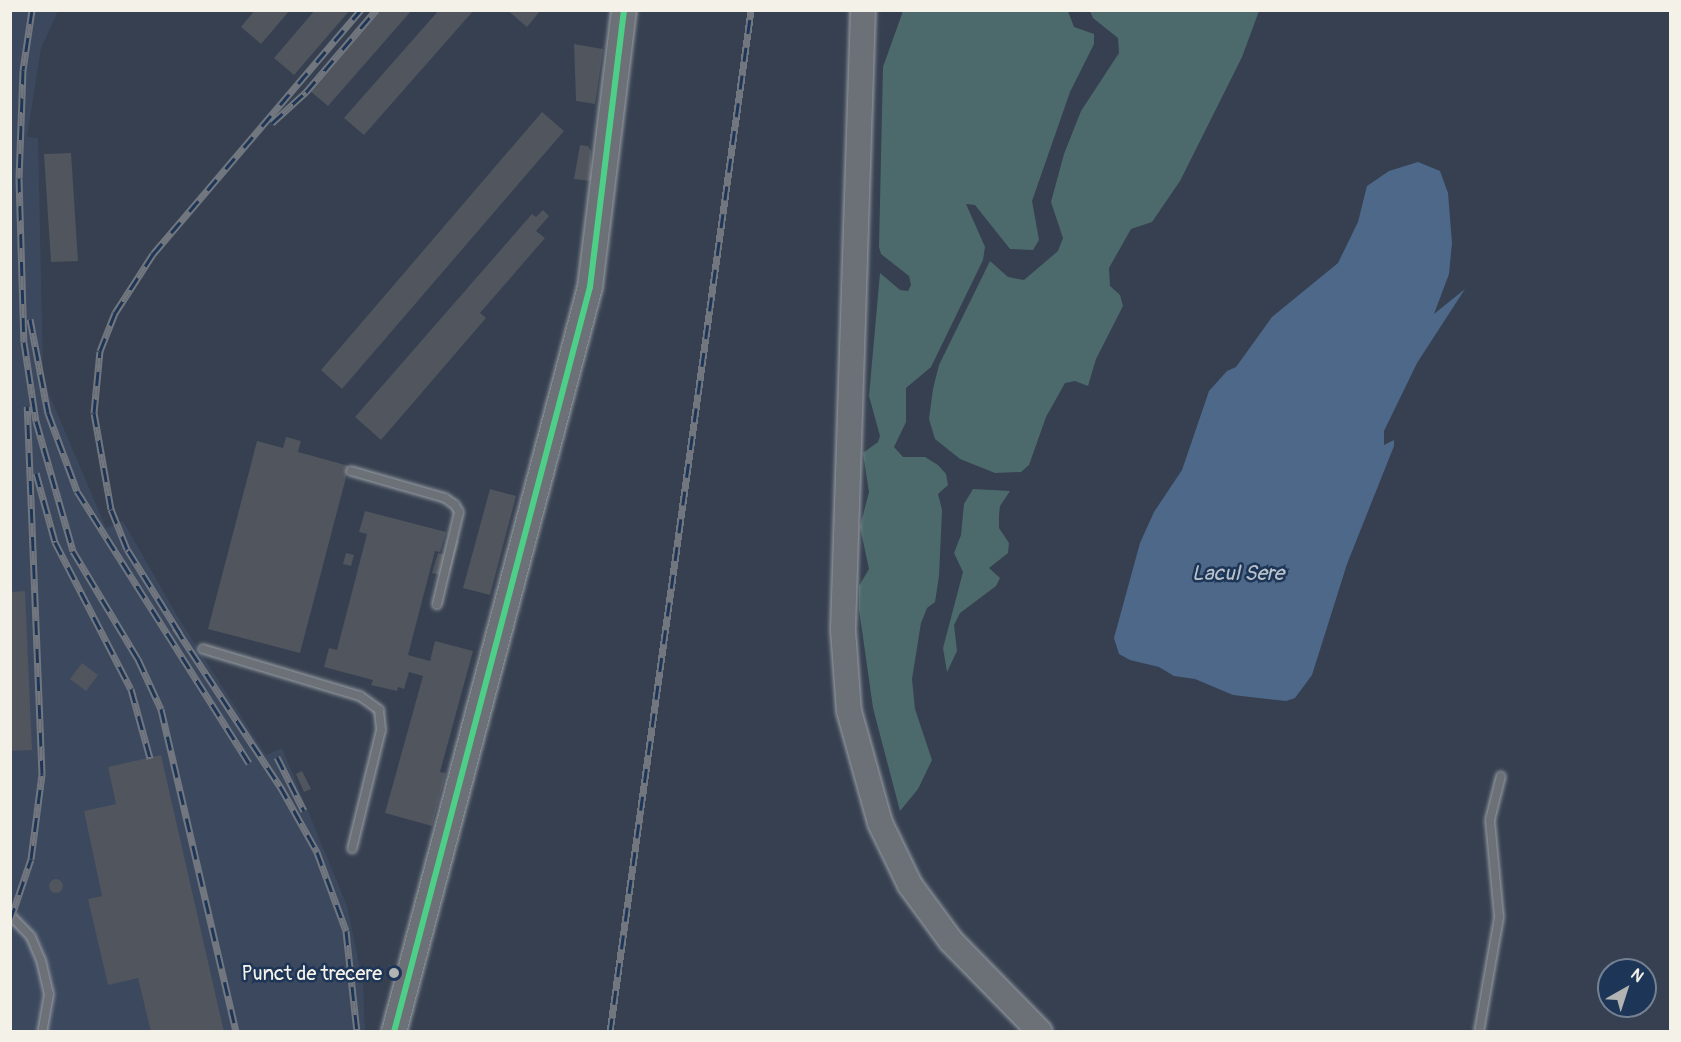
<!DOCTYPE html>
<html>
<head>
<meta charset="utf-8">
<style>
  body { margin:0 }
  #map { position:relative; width:1681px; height:1042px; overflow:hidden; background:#364050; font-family:Pangolin,sans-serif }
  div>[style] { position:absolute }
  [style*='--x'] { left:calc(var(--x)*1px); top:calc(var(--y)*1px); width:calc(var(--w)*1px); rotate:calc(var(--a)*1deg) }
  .built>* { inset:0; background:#3b485e }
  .green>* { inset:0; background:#4c6a6c }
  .water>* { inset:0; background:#4d6889 }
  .building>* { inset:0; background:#50555e }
  .round { border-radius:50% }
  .roads { filter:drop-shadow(0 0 2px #9ca0a6) drop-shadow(0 0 2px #9ca0a6) }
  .lane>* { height:8px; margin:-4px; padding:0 4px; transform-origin:4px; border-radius:4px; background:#6c7077 }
  .secondary>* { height:24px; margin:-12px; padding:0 12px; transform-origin:12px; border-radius:12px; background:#6c7077 }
  .rail>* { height:7px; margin-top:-3.5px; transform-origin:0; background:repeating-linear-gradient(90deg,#1d3557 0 14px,#72777f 0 28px); box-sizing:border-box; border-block:2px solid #72777f }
  .cycleway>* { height:6px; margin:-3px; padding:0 3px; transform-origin:3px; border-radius:3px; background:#4dcf88 }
  .dots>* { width:16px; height:16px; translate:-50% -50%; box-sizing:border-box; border:3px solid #1d3557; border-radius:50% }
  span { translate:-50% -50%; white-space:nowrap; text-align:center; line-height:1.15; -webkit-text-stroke:5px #1d3557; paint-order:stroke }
  .poi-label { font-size:20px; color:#f4f1e8 }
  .right { translate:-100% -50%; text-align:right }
  .water-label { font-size:21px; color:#bac2c9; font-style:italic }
  .frame { position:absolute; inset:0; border:12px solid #f4f1e8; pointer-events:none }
  .north { position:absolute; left:1597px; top:958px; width:60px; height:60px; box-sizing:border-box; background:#1d3557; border:2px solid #738091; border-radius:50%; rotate:39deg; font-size:16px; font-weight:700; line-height:24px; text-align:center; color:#f4f1e8 }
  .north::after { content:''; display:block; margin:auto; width:21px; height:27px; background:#b2b3b3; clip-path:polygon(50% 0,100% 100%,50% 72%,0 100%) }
</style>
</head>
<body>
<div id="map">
  <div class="built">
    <i style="clip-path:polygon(10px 11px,58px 11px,41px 48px,27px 137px,38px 138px,43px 369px,49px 394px,106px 528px,123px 521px,179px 619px,266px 755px,282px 748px,347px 906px,363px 982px,365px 1031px,11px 1031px)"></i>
  </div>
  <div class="green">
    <i style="clip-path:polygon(1068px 11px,1074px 27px,1094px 34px,1094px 44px,1070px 92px,1032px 201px,1039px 240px,1033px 250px,1010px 249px,975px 205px,966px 204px,985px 247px,983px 260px,931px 367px,906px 388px,906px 422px,894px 447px,903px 457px,925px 457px,938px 465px,946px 474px,948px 485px,938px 494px,942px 510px,939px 576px,935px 602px,927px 608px,921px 623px,912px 679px,915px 709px,932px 760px,918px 789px,900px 811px,873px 708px,859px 609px,859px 586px,869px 569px,860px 527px,869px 492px,863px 453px,878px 442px,880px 436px,869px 396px,880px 273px,900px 290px,908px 291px,911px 285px,909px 276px,881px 254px,879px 247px,883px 67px,903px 11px)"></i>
    <i style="clip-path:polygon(1090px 11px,1259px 11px,1242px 57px,1180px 181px,1152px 222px,1131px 229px,1109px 268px,1110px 286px,1120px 295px,1123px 306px,1096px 359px,1088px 386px,1075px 381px,1065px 383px,1046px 417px,1029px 465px,1021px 472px,995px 473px,960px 459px,935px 439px,929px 419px,933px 389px,939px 365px,990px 261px,1008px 277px,1024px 280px,1058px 251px,1063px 238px,1051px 202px,1064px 154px,1081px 111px,1119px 53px,1118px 38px,1093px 18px)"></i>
    <i style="clip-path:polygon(973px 489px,1010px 491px,1000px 506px,999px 515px,999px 528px,1009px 543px,1008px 553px,989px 568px,1000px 578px,996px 586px,960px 613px,954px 625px,957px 651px,947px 672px,943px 648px,963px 572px,954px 553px,961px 535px,964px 504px)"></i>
  </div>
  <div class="water">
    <i style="clip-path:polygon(1418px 162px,1440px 171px,1448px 193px,1452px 243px,1449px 274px,1434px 314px,1465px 289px,1417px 363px,1384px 431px,1384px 445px,1394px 440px,1394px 446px,1347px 564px,1312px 675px,1295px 698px,1286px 701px,1233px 695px,1195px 679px,1174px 676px,1159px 667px,1130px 660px,1119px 654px,1114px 638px,1140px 543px,1154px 512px,1182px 470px,1209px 391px,1227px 371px,1236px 367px,1272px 317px,1338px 263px,1358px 222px,1367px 186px,1389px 171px)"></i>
  </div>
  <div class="building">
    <i style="clip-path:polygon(255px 10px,290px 10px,261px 44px,241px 27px)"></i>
    <i style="clip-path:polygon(315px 10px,350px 10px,294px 75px,274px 58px)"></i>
    <i style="clip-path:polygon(379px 10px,412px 10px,328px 106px,309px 90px)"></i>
    <i style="clip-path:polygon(439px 10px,474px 10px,364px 135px,344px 118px)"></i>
    <i style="clip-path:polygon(507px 10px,541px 10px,527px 27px)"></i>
    <i style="clip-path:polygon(574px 44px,603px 49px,595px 104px,576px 101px)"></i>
    <i style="clip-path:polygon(542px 112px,564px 131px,342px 389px,321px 370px)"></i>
    <i style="clip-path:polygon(580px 145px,588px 146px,591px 151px,591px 181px,574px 179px)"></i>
    <i style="clip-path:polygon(71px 153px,78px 261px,51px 262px,44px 154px)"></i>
    <i style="clip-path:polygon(543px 210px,549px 216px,536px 231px,545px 238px,480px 313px,486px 318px,381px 440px,355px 417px,532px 214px,536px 217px)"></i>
    <i style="clip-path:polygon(286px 437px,301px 441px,298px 452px,349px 466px,300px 653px,208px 629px,257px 441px,283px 448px)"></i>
    <i style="clip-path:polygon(490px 489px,516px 496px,490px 595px,463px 588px)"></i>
    <i style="clip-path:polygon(365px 511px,446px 532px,440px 552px,435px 551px,408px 655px,430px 661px,435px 641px,473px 651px,440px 772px,446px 773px,432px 826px,385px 813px,423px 676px,409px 672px,404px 689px,398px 687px,397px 691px,371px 685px,373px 680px,324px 667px,329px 648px,337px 650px,367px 534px,359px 532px)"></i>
    <i style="clip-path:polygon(451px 539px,459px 541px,450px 572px,446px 571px,444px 576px,432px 573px,438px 553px,446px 555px)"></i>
    <i style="clip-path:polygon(346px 553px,354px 555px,351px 566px,343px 564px)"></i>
    <i style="clip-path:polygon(25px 591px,32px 750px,10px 751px,10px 592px)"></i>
    <i style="clip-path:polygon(82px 663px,98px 675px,86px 691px,70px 679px)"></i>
    <i style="clip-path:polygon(161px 755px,224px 1032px,151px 1032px,138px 978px,108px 985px,88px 899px,102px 896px,84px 811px,116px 804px,108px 767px)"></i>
    <i style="clip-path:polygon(302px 771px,311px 789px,304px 792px,296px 774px)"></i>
    <i class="round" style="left:49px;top:879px;width:14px;height:14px"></i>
    <i style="clip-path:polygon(389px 965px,401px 966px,400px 980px,388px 979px)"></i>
  </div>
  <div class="roads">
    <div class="lane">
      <i style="--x:351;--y:471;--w:98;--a:16"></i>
      <i style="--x:445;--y:498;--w:12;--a:35"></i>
      <i style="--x:455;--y:505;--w:8;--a:60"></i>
      <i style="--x:459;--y:512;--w:95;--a:103.4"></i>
      <i style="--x:203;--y:649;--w:164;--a:16.7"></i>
      <i style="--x:360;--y:696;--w:24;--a:36"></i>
      <i style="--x:379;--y:710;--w:20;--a:84"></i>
      <i style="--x:381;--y:730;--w:122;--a:103.7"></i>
      <i style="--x:10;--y:915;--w:30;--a:46"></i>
      <i style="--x:31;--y:937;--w:25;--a:67"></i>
      <i style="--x:41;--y:960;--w:35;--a:77"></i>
      <i style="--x:49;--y:994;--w:39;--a:100"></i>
      <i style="--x:1479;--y:1032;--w:117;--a:-80.1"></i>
      <i style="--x:1499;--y:917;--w:97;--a:-95.3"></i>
      <i style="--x:1490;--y:820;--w:45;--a:-76"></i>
    </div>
    <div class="secondary">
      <i style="--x:863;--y:10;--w:620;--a:91.85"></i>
      <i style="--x:843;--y:630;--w:81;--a:85.8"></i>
      <i style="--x:849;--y:711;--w:116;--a:74.5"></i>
      <i style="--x:880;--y:823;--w:69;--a:64.2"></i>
      <i style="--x:910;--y:885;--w:69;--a:53.8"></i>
      <i style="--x:951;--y:941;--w:127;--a:45.6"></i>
      <i style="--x:394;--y:1032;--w:770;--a:-75.26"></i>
      <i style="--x:590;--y:287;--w:279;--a:-83"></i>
    </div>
  </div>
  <div class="rail">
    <i style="--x:32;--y:10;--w:61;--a:98.5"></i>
    <i style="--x:23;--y:70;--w:108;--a:92.1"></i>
    <i style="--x:19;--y:178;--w:164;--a:88.3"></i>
    <i style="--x:24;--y:342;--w:80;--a:81.4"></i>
    <i style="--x:36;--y:421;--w:135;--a:74.1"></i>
    <i style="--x:73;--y:551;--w:126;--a:59"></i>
    <i style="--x:138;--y:659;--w:55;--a:65.3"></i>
    <i style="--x:161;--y:709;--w:332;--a:76.9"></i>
    <i style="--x:272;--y:123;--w:46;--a:-42.4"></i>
    <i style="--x:306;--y:92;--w:108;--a:-49.5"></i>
    <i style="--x:30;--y:319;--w:96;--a:79.2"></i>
    <i style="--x:48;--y:413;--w:83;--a:69.6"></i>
    <i style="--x:77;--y:491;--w:322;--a:57.7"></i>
    <i style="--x:36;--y:473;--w:72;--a:74.6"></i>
    <i style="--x:55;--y:542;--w:165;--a:62.7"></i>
    <i style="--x:131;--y:689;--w:72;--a:74.6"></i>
    <i style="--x:175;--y:627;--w:191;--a:56.6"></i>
    <i style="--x:280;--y:786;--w:76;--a:60.7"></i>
    <i style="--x:317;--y:852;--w:84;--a:69.8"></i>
    <i style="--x:346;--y:931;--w:102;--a:83.8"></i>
    <i style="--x:180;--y:634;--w:100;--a:-121.9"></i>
    <i style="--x:127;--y:549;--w:43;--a:-111.8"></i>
    <i style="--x:111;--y:509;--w:97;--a:-100"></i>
    <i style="--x:94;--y:413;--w:62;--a:-84.5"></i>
    <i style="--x:100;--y:351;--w:41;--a:-68.5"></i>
    <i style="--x:115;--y:313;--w:70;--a:-57.2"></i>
    <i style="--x:153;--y:254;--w:321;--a:-49.6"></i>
    <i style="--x:277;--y:757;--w:60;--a:63.4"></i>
    <i style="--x:10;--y:921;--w:65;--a:-71.3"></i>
    <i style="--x:31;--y:859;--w:86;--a:-82.6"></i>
    <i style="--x:42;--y:774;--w:368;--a:-92.3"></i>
    <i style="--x:610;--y:1032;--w:1032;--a:-82.14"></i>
  </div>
  <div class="cycleway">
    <i style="--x:394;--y:1032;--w:770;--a:-75.26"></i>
    <i style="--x:590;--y:287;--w:279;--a:-83"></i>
  </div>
  <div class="dots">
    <i style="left:394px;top:973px;background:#b2b3b3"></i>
  </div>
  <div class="poi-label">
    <span class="right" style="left:382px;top:973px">Punct de trecere</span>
  </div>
  <div class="water-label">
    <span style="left:1238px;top:574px">Lacul Sere</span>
  </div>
  <div class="frame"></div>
  <div class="north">N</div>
</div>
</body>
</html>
